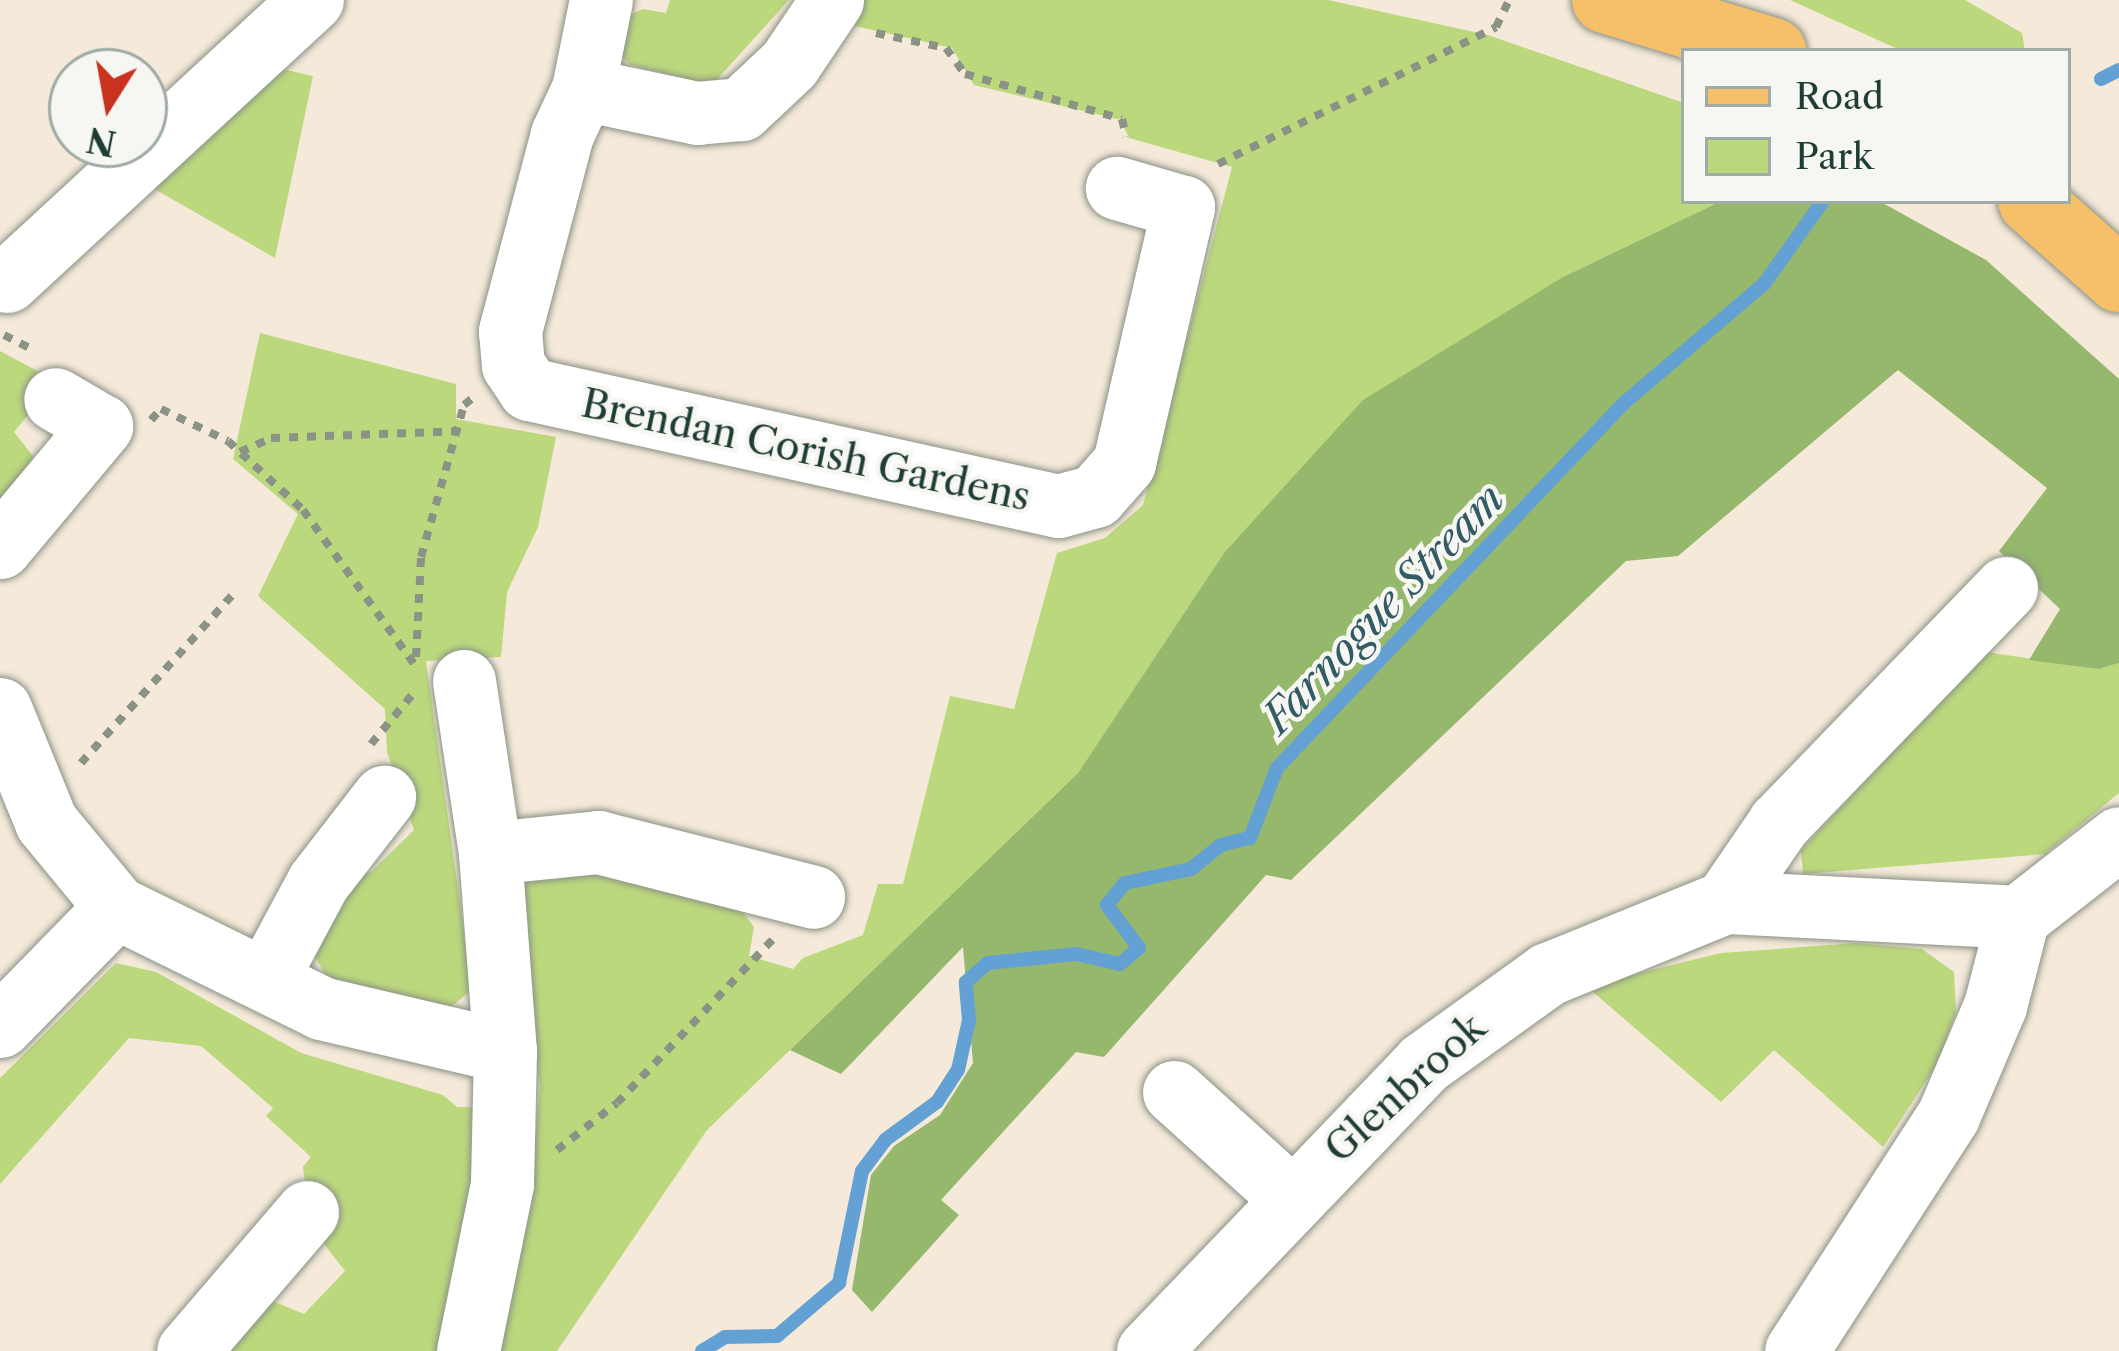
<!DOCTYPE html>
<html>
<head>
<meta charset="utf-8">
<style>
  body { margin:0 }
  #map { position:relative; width:2119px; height:1351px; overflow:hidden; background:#f5e9d9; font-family:"Libre Caslon Text",serif }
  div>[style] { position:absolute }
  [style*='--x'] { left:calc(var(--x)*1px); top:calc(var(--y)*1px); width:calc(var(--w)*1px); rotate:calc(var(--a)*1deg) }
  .green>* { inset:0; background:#bcd87d }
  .forest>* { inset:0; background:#95b86c }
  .stream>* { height:14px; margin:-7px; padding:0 7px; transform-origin:7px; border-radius:7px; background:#63a0d4 }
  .path>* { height:8px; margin-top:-4px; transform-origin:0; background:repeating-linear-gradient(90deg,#8a9386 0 9px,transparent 0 18px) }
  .roads { filter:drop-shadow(0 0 3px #8a9386) drop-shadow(0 0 3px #8a9386) }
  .minor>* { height:63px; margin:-31.5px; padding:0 31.5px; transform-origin:31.5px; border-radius:31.5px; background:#fff }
  .major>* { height:66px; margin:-33px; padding:0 33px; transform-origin:33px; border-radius:33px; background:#f6c06b }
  span { translate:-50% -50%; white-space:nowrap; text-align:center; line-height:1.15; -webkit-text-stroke:9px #f6f6f2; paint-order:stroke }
  .street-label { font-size:39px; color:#1f3d34 }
  .water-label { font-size:42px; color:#335b64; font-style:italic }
  .legend { position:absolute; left:1681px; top:48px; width:390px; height:156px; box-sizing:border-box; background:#f6f6f2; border:3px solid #a0aca6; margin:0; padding:15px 21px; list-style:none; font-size:36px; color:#1f3d34 }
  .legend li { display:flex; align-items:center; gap:24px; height:60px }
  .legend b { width:60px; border:3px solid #a0aca6 }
  .north { position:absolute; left:48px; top:48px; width:120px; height:120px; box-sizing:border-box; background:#f6f6f2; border:3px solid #a0aca6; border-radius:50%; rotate:191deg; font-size:33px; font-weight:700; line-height:48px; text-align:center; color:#1f3d34 }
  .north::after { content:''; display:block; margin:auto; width:42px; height:54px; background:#c8321e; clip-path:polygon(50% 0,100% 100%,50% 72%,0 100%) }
</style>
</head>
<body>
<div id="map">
  <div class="green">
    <i style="clip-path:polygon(670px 0,789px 0,712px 85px,631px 65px,620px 55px,627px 16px,643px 9px,666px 13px)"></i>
    <i style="clip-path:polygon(863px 0,1328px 0,1488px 35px,1684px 103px,1684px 201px,1721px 201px,1563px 277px,1224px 553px,1078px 773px,707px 1130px,557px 1351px,493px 1351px,530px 1196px,540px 1085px,514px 925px,524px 882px,581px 866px,735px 902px,754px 927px,749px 956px,793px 969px,803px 958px,863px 935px,878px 884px,903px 884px,950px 696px,1014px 709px,1057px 553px,1105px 538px,1143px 505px,1232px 167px,1129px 138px,1121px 120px,974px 85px,952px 48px,855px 26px)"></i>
    <i style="clip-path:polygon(1790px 0,1965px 0,2022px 33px,2025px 51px,1902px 51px)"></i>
    <i style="clip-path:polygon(278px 68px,313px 76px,275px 258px,144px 183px)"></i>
    <i style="clip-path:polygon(260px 333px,456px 384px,456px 419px,556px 437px,538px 527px,507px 592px,501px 657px,426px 661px,470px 974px,468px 993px,443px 1013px,327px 977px,314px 955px,359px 872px,370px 873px,414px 830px,387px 752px,385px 709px,258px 596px,298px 514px,233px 459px)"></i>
    <i style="clip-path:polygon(0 351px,56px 381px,14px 432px,33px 456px,31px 479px,0 515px)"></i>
    <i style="clip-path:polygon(1986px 652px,2099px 669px,2119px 663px,2119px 793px,2045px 854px,1803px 874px,1801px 850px)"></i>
    <i style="clip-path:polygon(1857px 943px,1922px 949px,1954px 972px,1956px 1012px,1939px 1061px,1883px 1147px,1774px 1050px,1721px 1102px,1586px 986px,1721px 953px)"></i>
    <i style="clip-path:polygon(116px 963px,156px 972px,301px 1053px,443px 1095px,457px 1107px,480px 1107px,456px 1301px,437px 1351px,212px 1351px,268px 1299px,304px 1314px,345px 1271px,324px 1244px,306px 1192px,303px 1167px,311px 1157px,266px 1116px,273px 1108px,201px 1046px,129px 1038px,0 1184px,0 1078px)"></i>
  </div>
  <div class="forest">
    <i style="clip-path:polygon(1721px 201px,1879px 201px,1986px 260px,2119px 379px,2119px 663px,2099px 669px,2029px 660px,2060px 609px,1999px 551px,2047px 488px,1898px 370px,1678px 556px,1626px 561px,1291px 880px,1266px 875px,1104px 1057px,1076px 1052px,941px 1200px,959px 1215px,872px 1312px,852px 1290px,871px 1175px,894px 1146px,940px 1115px,973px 1063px,963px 947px,841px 1074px,790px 1050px,1078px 773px,1224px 553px,1363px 400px,1563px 277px)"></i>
  </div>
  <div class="stream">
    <i style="--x:2101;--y:79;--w:20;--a:-27"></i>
    <i style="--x:702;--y:1351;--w:27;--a:-31"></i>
    <i style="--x:725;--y:1337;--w:52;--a:-1.1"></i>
    <i style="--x:777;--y:1336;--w:82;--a:-40.5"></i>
    <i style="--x:839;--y:1283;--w:114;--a:-78.4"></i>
    <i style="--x:862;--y:1171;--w:39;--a:-53"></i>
    <i style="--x:885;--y:1140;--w:64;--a:-36.2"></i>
    <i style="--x:937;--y:1102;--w:38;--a:-57"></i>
    <i style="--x:958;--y:1070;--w:51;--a:-77.6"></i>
    <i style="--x:969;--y:1020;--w:38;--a:-95"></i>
    <i style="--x:966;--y:982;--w:29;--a:-41"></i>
    <i style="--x:988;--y:963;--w:88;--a:-5.8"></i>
    <i style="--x:1076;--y:954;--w:45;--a:12.8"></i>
    <i style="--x:1120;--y:964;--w:25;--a:-40"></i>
    <i style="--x:1139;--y:948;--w:54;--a:-126.7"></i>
    <i style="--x:1107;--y:905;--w:28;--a:-51"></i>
    <i style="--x:1125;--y:883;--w:67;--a:-12"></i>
    <i style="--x:1191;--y:869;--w:38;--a:-39"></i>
    <i style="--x:1221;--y:845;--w:30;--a:-14"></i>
    <i style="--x:1250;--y:838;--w:75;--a:-68.9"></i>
    <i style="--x:1277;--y:768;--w:504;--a:-46.45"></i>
    <i style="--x:1624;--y:403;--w:184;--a:-40.4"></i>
    <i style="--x:1764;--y:284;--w:102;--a:-54.6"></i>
  </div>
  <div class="path">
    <i style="--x:876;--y:33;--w:72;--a:12.1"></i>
    <i style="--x:946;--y:48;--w:32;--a:54"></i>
    <i style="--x:965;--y:74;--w:163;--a:16"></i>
    <i style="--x:1122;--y:119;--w:18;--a:77"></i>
    <i style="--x:1218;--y:164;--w:310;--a:-26.2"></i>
    <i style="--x:1496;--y:27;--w:30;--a:-64"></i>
    <i style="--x:4;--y:335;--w:34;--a:27"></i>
    <i style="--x:151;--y:420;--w:15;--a:-48"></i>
    <i style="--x:161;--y:409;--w:74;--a:25.5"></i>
    <i style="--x:228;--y:441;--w:102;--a:42.6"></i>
    <i style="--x:303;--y:510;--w:190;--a:54.2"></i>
    <i style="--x:240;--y:452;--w:34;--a:-24"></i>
    <i style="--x:271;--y:438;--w:187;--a:-2.1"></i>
    <i style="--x:416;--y:657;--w:100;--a:-87.1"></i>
    <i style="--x:421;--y:557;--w:158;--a:-74.2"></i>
    <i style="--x:464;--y:405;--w:14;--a:-39"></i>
    <i style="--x:371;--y:744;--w:64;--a:-50.1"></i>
    <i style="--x:81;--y:763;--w:232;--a:-48"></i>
    <i style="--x:557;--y:1150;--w:76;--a:-38.1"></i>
    <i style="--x:617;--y:1103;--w:226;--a:-46.4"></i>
  </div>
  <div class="roads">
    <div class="minor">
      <i style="--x:832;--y:0;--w:77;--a:123.9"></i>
      <i style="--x:789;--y:64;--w:66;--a:136.8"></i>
      <i style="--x:741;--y:109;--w:44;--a:174.8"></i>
      <i style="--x:697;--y:113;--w:116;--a:-168.1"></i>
      <i style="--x:583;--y:89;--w:50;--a:115"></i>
      <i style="--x:562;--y:134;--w:204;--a:104.8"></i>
      <i style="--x:510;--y:331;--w:34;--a:85"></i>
      <i style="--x:513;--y:365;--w:29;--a:56"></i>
      <i style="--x:529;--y:389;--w:542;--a:12.47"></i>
      <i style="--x:1058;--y:506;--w:38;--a:-15"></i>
      <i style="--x:1095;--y:496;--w:44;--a:-48.7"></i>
      <i style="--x:1124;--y:463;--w:263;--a:-77"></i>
      <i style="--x:1183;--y:207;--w:69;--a:-163.9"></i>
      <i style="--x:583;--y:89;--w:91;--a:-78.6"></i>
      <i style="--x:7;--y:281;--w:415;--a:-42.7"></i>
      <i style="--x:0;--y:547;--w:158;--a:-50.1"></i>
      <i style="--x:101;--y:426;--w:53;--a:-149.6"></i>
      <i style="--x:464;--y:681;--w:174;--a:81.4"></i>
      <i style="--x:490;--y:853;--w:199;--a:85.7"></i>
      <i style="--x:505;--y:1051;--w:133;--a:91.3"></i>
      <i style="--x:502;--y:1184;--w:170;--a:101.5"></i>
      <i style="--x:0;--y:709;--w:122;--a:67.8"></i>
      <i style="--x:46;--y:822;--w:110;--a:50.5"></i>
      <i style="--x:116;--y:907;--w:229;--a:26.2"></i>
      <i style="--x:321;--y:1008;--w:189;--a:13.2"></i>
      <i style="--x:490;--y:853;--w:109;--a:-5.8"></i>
      <i style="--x:598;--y:842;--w:222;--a:14.3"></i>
      <i style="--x:1725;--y:902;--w:96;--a:-55.6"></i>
      <i style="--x:1779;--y:823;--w:327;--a:-46"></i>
      <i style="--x:266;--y:979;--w:110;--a:-61.8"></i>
      <i style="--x:318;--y:882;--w:108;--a:-52.2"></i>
      <i style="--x:0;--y:1026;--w:166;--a:-45.7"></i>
      <i style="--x:1174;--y:1092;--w:155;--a:42.1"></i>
      <i style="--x:188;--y:1351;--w:183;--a:-49.4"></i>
      <i style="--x:1148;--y:1351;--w:399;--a:-46.2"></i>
      <i style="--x:1424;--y:1063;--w:153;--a:-35.7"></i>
      <i style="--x:1548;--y:974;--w:191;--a:-22.1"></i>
      <i style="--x:1725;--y:902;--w:293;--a:2.9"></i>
      <i style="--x:1796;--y:1351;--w:280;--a:-57.1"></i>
      <i style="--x:1948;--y:1116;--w:120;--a:-66.9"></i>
      <i style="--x:1995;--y:1006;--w:92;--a:-75.5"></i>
      <i style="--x:2018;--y:917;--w:128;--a:-38"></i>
    </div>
    <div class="major">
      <i style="--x:1605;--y:0;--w:176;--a:16.9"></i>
      <i style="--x:2031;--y:201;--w:118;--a:41.6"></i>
    </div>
  </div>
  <div class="street-label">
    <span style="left:806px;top:450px;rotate:12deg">Brendan Corish Gardens</span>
    <span style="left:1405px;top:1088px;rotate:-42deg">Glenbrook</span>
  </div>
  <div class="water-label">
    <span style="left:1383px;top:608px;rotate:-46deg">Farnogue Stream</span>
  </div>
  <ul class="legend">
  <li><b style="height:15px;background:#f6c06b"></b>Road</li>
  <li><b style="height:33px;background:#bcd87d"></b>Park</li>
  </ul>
  <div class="north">N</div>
</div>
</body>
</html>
